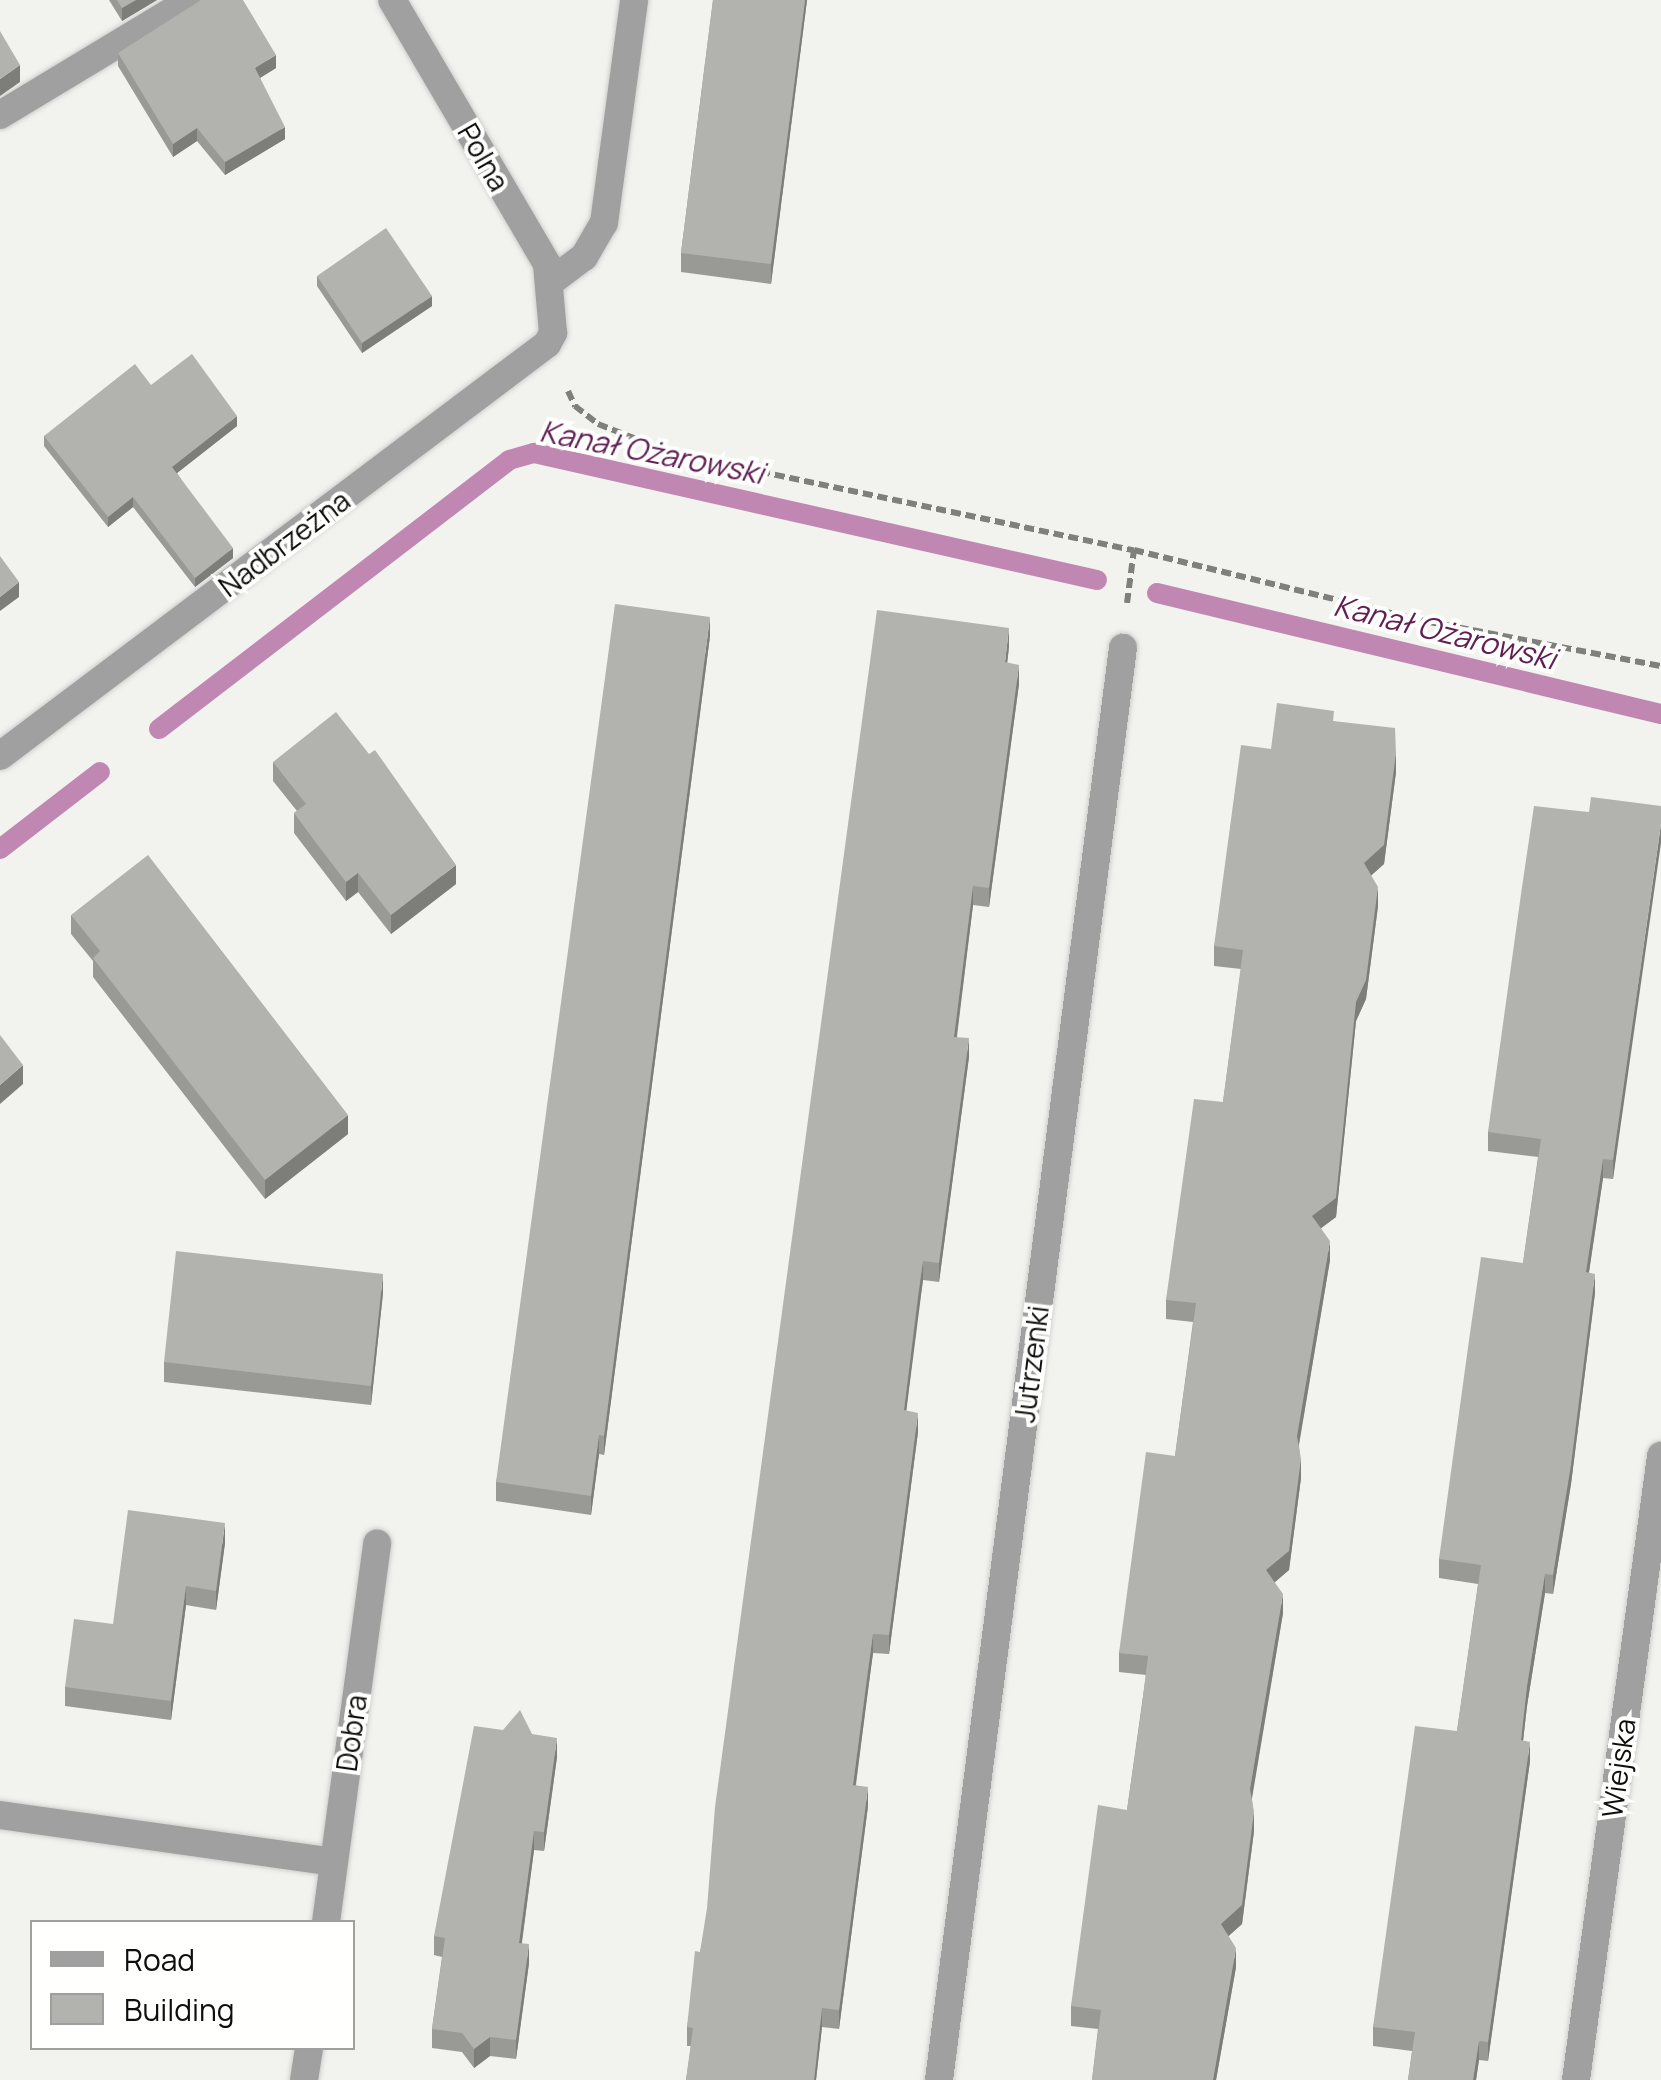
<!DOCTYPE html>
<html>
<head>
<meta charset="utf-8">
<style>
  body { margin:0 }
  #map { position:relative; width:1661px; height:2080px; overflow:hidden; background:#f2f2ef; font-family:Manrope,sans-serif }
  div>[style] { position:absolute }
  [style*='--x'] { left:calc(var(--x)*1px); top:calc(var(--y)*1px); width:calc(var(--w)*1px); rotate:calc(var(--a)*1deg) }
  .stream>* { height:20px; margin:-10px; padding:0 10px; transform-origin:10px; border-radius:10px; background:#bf87b1 }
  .path>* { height:6px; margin-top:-3px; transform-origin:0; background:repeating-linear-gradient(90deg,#7f7f7c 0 10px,transparent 0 15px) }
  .roads { filter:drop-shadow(0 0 2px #cececb) drop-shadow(0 0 2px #cececb) }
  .service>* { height:28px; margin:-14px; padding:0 14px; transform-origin:14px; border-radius:14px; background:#a1a0a1 }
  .minor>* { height:28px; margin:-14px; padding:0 14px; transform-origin:14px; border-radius:14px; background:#a1a0a1 }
  .wall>* { inset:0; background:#999996 }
  .shaded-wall>* { inset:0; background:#7d7d7a }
  .building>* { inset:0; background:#b2b2af }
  span { translate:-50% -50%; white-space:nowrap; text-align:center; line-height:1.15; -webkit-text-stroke:8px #fffffe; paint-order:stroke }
  .street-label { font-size:28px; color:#0e0e0c }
  .water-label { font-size:30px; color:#601e54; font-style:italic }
  .legend { position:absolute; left:30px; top:1920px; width:325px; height:130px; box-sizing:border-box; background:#fffffe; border:2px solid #9f9f9d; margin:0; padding:12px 18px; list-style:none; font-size:30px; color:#0e0e0c }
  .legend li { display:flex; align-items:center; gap:20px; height:50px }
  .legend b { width:50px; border:2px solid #9f9f9d }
</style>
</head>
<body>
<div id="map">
  <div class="stream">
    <i style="--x:1157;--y:593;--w:518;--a:13.5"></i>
    <i style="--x:159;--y:729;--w:441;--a:-37.5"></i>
    <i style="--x:509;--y:460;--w:26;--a:-16"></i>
    <i style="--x:534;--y:453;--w:577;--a:12.71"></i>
    <i style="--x:0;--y:849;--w:126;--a:-37.6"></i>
  </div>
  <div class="path">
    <i style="--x:568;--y:391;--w:17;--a:65"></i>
    <i style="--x:575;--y:406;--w:29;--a:38"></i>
    <i style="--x:598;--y:424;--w:79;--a:21.4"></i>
    <i style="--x:672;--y:453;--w:472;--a:11.9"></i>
    <i style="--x:1134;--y:550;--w:288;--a:13.8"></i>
    <i style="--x:1414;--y:619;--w:251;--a:10.8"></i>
    <i style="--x:1127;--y:603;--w:53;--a:-82.5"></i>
  </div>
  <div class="roads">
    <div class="service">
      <i style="--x:0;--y:115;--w:223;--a:-31.1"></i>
      <i style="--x:0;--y:1815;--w:337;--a:8"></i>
    </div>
    <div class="minor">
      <i style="--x:553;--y:280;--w:39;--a:-37"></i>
      <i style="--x:584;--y:257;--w:39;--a:-60"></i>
      <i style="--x:604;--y:223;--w:225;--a:-82.3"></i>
      <i style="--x:0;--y:756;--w:685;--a:-36.99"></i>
      <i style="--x:547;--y:344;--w:13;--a:-61"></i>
      <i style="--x:553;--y:333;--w:69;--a:-95"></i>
      <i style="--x:547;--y:264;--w:306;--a:-120.4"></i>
      <i style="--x:326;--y:1922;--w:382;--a:-82.3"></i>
      <i style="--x:304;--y:2080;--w:32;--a:-81"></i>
      <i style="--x:939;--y:2080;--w:1444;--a:-82.68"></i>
      <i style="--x:1576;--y:2080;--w:630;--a:-82.24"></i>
    </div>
  </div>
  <div class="wall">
    <i style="clip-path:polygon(109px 0,157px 0,122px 21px)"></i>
    <i style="clip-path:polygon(713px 0,807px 0,771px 284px,681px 272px,681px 253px)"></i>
    <i style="clip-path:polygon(201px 2px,276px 68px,260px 78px,285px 139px,225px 175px,197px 141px,173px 157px,118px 66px,118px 53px)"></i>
    <i style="clip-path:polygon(317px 276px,432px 306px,362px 353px,317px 286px)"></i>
    <i style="clip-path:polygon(151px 385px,237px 426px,177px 473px,233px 558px,195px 587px,133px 507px,108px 527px,44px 446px,44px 436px)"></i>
    <i style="clip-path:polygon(710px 636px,604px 1455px,599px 1454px,591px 1515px,496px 1501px,496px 1482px)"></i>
    <i style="clip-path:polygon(1009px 647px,1007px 663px,1019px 684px,989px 907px,973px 905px,957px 1037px,969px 1057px,939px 1282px,923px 1280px,918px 1314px,906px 1411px,918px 1432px,889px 1654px,873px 1653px,868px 1689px,856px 1785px,868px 1806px,839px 2029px,822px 2027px,816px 2080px,686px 2080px,691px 2046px,687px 2046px,687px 2027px,700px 1952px)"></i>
    <i style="clip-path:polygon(1334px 721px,1396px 772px,1384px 864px,1371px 875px,1378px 906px,1366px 999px,1356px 1021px,1336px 1217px,1321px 1228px,1330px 1260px,1299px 1445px,1301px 1478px,1289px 1570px,1274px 1582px,1283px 1613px,1252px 1799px,1254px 1831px,1242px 1924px,1228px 1936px,1236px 1967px,1216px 2080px,1092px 2080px,1098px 2029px,1071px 2026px,1071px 2006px,1127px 1810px,1146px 1675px,1119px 1672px,1119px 1653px,1175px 1456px,1193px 1322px,1166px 1319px,1166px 1300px,1223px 1102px,1241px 969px,1214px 966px,1214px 946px,1271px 749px)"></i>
    <i style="clip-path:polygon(273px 762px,456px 884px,391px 934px,358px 892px,346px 901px,294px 833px,294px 813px,297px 811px,273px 781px)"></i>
    <i style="clip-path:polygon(1661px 806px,1613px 1179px,1603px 1178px,1589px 1273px,1595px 1293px,1571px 1484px,1553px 1594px,1545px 1593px,1527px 1706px,1523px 1741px,1530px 1761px,1488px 2061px,1479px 2060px,1476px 2080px,1408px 2080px,1412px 2051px,1373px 2046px,1373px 2027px,1457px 1731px,1478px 1584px,1439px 1578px,1439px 1559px,1523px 1263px,1538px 1157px,1488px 1151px,1488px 1132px,1589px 812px)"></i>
    <i style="clip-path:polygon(71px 915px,348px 1134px,265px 1199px,93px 977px,93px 961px,71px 934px)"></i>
    <i style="clip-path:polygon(383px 1293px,371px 1405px,164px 1382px,164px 1362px)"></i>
    <i style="clip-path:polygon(225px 1543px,216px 1610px,186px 1605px,171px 1720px,65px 1706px,65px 1687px,113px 1624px)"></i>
    <i style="clip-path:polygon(532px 1734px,557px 1757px,544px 1851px,534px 1850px,522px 1943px,529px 1963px,516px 2059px,490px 2056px,474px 2068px,462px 2052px,432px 2048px,432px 2029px,442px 1957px,434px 1955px,434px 1936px)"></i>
  </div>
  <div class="shaded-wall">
    <i style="clip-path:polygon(136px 0,157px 0,122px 21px,122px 8px)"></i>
    <i style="clip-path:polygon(805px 0,807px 0,771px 284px,771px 264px)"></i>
    <i style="clip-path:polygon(276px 55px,276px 68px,255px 81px,255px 68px)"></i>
    <i style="clip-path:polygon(20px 65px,20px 82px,0 96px,0 79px)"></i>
    <i style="clip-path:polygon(285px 127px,285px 139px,225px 175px,225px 162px)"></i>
    <i style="clip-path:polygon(197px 128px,197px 141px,173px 157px,173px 144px)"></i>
    <i style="clip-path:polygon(432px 296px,432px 306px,362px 353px,362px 343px)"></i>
    <i style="clip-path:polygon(237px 416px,237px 426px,172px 477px,172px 467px)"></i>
    <i style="clip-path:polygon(133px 497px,133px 507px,108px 527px,108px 517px)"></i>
    <i style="clip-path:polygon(233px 548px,233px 558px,195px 587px,195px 578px)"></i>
    <i style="clip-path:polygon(19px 582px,19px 597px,0 611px,0 597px)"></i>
    <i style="clip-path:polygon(710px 617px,710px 636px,604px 1455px,604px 1436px)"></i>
    <i style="clip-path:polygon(1009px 628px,1009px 647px,1005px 682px,1005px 662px)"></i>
    <i style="clip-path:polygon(1019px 665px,1019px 684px,989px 907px,989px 888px)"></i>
    <i style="clip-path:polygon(1396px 753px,1396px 772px,1384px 864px,1364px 882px,1364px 863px)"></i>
    <i style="clip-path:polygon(1661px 824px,1661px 843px,1613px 1179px,1613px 1160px)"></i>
    <i style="clip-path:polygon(456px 865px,456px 884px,391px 934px,391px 915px)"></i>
    <i style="clip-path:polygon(358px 873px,358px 892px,346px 901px,346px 882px)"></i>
    <i style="clip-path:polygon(973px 886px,973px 905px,954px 1056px,954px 1037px)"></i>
    <i style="clip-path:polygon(1378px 887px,1378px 906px,1366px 999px,1356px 1021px,1336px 1217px,1312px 1235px,1312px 1216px)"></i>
    <i style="clip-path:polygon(969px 1038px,969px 1057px,939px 1282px,939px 1263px)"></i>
    <i style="clip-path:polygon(23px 1065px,23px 1084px,0 1104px,0 1085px)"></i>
    <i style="clip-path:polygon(348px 1115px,348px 1134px,265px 1199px,265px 1180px)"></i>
    <i style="clip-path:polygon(1603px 1159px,1603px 1178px,1586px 1291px,1586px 1272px)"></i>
    <i style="clip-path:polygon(1330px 1241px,1330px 1260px,1297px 1455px,1297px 1436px)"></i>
    <i style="clip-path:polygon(923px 1261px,923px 1280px,904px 1429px,904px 1410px)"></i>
    <i style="clip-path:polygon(383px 1274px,383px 1293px,371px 1405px,371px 1386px)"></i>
    <i style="clip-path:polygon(1595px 1274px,1595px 1293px,1571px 1484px,1553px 1594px,1553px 1575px)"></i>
    <i style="clip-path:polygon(918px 1413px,918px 1432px,889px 1654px,889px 1635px)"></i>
    <i style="clip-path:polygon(599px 1435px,599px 1454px,591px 1515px,591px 1496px)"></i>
    <i style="clip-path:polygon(1301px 1459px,1301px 1478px,1289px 1570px,1266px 1590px,1266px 1570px)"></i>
    <i style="clip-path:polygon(225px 1523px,225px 1543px,216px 1610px,216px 1591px)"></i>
    <i style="clip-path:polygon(1545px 1574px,1545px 1593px,1527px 1706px,1521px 1759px,1521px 1740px,1527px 1686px)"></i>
    <i style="clip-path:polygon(186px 1586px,186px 1605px,171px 1720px,171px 1701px)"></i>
    <i style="clip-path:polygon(1283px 1594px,1283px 1613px,1250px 1808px,1250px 1789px)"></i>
    <i style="clip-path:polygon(873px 1634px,873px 1653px,853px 1804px,853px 1785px)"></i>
    <i style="clip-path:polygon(557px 1738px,557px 1757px,544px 1851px,544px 1832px)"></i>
    <i style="clip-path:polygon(1530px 1742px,1530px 1761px,1488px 2061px,1488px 2042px)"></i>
    <i style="clip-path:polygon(868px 1787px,868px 1806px,839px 2029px,839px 2010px)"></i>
    <i style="clip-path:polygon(1254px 1812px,1254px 1831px,1242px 1924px,1221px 1943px,1221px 1924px)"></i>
    <i style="clip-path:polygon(534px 1831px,534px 1850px,519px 1962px,519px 1943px)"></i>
    <i style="clip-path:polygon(529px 1944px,529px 1963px,516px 2059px,516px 2040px)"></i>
    <i style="clip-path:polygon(1236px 1948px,1236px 1967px,1216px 2080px,1213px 2080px)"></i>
    <i style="clip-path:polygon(822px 2008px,822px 2027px,816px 2080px,814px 2080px)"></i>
    <i style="clip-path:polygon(490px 2037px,490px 2056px,474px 2068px,474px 2049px)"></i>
    <i style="clip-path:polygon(1479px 2041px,1479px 2060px,1476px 2080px,1473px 2080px)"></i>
  </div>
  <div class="building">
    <i style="clip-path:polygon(117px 0,136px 0,122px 8px)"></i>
    <i style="clip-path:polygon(201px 0,243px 0,276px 55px,255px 68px,285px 127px,225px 162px,197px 128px,173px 144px,118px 53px)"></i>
    <i style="clip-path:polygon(713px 0,805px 0,771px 264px,681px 253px)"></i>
    <i style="clip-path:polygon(0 31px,20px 65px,0 79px)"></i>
    <i style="clip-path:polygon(386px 228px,432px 296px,362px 343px,317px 276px)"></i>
    <i style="clip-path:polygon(192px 354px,237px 416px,172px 467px,233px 548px,195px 578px,133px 497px,108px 517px,44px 436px,135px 364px,151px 385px)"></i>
    <i style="clip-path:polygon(0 556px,19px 582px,0 597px)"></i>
    <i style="clip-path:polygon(615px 604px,710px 617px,604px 1436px,599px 1435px,591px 1496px,496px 1482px)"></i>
    <i style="clip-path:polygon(877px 610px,1009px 628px,1005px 662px,1019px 665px,989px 888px,973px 886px,954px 1037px,969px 1038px,939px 1263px,923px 1261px,918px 1295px,904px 1410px,918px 1413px,889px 1635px,873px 1634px,868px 1670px,853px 1785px,868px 1787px,839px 2010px,822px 2008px,814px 2080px,686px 2080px,693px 2028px,687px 2027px,695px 1951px,700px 1952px,707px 1908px,715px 1807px)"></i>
    <i style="clip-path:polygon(1277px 703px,1334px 711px,1333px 721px,1395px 728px,1396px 753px,1384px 845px,1364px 863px,1378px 887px,1366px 980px,1356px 1002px,1336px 1198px,1312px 1216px,1330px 1241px,1297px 1436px,1301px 1459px,1289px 1551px,1266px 1570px,1283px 1594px,1250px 1789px,1254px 1812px,1242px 1905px,1221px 1924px,1236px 1948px,1213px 2080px,1092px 2080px,1101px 2010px,1071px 2006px,1098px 1805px,1127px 1810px,1141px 1713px,1148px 1656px,1119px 1653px,1146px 1452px,1175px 1456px,1196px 1303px,1166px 1300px,1194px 1099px,1223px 1102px,1243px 950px,1214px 946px,1241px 745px,1271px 749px)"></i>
    <i style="clip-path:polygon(336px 712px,369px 754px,375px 750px,456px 865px,391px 915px,358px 873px,346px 882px,320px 848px,294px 813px,306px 804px,273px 762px)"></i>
    <i style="clip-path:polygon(1591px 797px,1661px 806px,1661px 824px,1613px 1160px,1603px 1159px,1586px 1272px,1595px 1274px,1571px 1465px,1553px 1575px,1545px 1574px,1527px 1686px,1521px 1740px,1530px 1742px,1488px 2042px,1479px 2041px,1473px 2080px,1408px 2080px,1415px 2032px,1373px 2027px,1415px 1726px,1457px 1731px,1481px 1565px,1439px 1559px,1470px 1333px,1481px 1257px,1523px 1263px,1541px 1139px,1488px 1132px,1522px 887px,1534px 806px,1589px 812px)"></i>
    <i style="clip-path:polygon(148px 855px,348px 1115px,265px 1180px,93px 958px,100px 951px,71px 915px)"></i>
    <i style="clip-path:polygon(0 1035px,23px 1065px,0 1085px)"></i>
    <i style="clip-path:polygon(176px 1251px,383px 1274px,371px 1386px,164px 1362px)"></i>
    <i style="clip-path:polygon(128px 1510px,225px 1523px,216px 1591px,186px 1586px,171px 1701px,65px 1687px,74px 1619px,113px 1624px)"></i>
    <i style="clip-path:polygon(520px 1710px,532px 1734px,557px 1738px,544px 1832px,534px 1831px,519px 1943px,529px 1944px,516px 2040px,490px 2037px,474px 2049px,462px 2033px,432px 2029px,445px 1938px,434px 1936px,474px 1726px,503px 1730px)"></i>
  </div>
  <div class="street-label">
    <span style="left:484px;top:157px;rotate:60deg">Polna</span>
    <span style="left:284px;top:543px;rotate:-37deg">Nadbrzeżna</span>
    <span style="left:1031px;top:1364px;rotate:-83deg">Jutrzenki</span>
    <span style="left:351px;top:1733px;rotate:-82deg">Dobra</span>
    <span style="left:1618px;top:1768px;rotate:-82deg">Wiejska</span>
  </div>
  <div class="water-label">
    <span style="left:652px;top:452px;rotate:11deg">Kanał Ożarowski</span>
    <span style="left:1445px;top:632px;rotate:14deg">Kanał Ożarowski</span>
  </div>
  <ul class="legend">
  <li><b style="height:12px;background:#a1a0a1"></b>Road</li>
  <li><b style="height:28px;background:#b2b2af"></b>Building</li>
  </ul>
</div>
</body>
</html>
